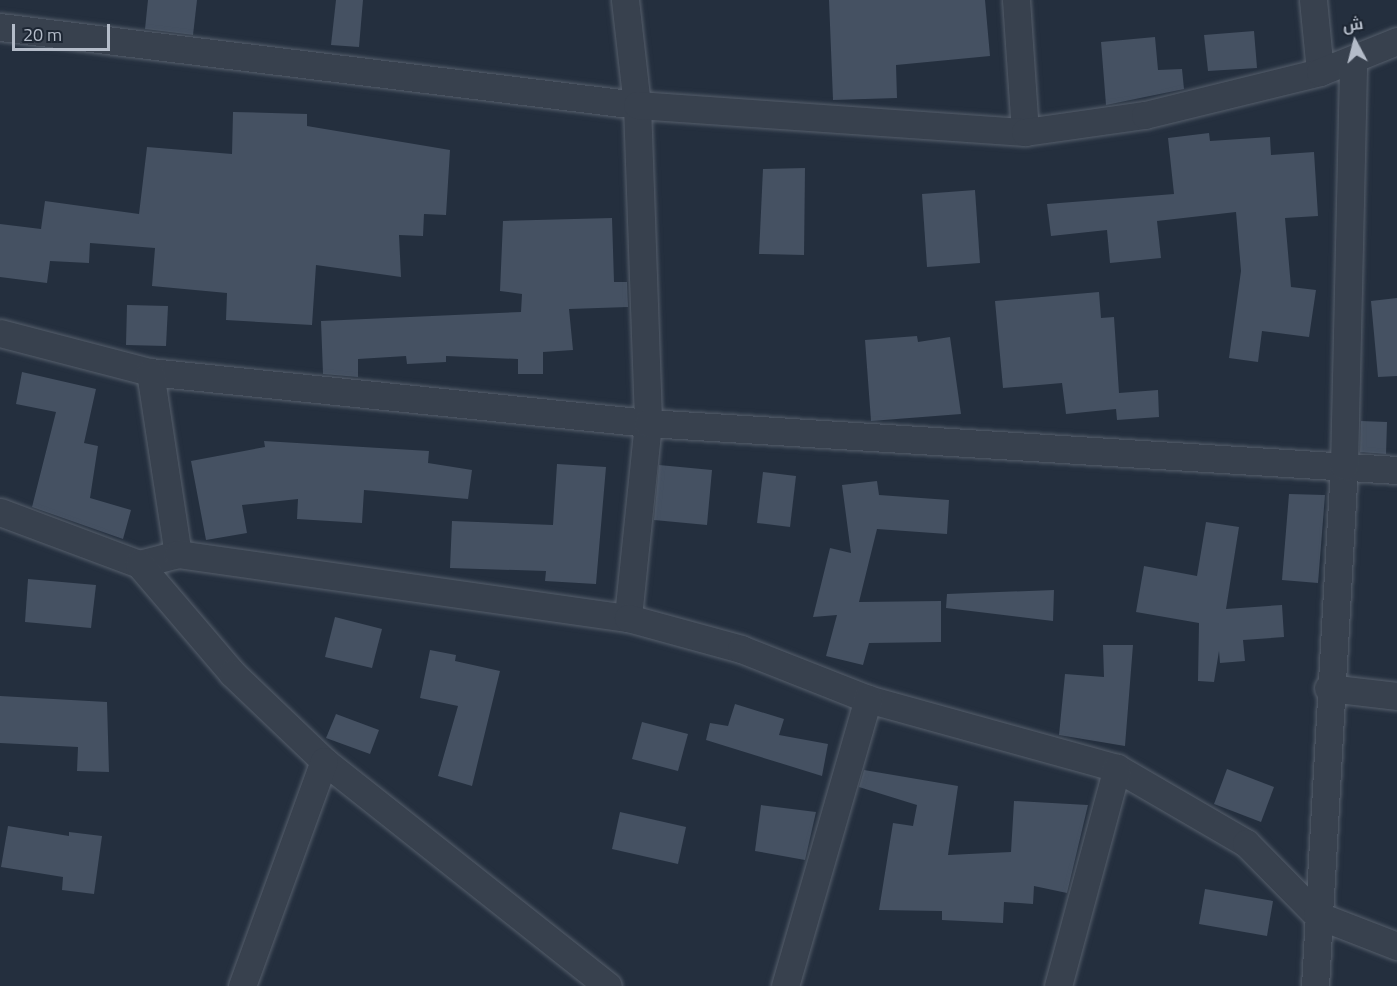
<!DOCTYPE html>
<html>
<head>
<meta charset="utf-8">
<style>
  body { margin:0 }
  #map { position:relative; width:1397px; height:986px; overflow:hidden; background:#242f3e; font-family:"Titillium Web",Cairo,sans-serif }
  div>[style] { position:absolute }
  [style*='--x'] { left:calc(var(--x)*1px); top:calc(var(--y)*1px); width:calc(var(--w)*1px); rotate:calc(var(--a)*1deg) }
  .building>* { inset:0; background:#455162 }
  .roads { filter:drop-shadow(0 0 2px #565f6c) drop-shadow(0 0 2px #565f6c) }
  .street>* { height:27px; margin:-13.5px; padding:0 13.5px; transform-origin:13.5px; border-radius:13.5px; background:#38414e }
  span { translate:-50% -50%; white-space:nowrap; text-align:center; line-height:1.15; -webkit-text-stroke:4.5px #1d2633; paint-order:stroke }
  .north { position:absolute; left:1325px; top:12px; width:60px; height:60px; -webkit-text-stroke:4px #1d2633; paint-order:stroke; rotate:353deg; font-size:16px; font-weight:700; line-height:24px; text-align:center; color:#b4bcc9 }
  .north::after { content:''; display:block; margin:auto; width:21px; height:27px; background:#b4bcc9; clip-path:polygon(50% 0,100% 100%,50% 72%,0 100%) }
  .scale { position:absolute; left:12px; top:24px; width:98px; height:27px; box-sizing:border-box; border:3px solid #b4bcc9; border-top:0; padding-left:8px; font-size:18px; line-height:21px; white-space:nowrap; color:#b4bcc9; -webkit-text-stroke:4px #1d2633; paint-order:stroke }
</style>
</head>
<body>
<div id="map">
  <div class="building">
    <i style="clip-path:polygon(148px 0,197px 0,193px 35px,145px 29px)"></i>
    <i style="clip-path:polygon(336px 0,363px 0,359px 47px,331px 45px)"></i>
    <i style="clip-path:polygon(829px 0,985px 0,990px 56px,896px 65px,897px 98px,833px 100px)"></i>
    <i style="clip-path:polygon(1254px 31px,1257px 68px,1208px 71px,1204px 35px)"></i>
    <i style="clip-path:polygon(1155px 37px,1158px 70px,1182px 69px,1184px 89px,1106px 105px,1101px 42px)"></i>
    <i style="clip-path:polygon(233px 112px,307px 114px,307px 126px,450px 150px,446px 215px,424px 214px,423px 236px,399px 235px,401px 277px,316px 265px,312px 325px,226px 320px,227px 293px,152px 286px,155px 248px,90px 243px,89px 263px,50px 261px,47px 283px,0 277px,0 224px,41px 229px,45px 201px,139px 214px,147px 147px,232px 154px)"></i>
    <i style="clip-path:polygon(1209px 133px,1210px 141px,1270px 137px,1271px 155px,1314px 152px,1318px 216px,1285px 218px,1291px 287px,1316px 290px,1309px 337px,1262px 331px,1258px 362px,1229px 358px,1241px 271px,1236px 212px,1157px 221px,1161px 258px,1110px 263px,1107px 230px,1051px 236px,1047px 204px,1174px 194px,1168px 138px)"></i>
    <i style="clip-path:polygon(805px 168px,804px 255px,759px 254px,763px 169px)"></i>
    <i style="clip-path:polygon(975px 190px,980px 263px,927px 267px,922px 194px)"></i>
    <i style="clip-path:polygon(612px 218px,614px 282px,627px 282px,628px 307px,569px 309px,573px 350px,543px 352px,543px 374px,518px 374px,518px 359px,446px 356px,446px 362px,407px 364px,406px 356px,358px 359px,358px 377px,323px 374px,321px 321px,521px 312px,522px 294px,500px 291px,503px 221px)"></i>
    <i style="clip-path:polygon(1099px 292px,1101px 318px,1114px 317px,1119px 393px,1158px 390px,1159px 417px,1117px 420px,1116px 409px,1066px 414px,1062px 383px,1003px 388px,995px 301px)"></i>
    <i style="clip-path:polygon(1397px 298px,1397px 376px,1378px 377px,1371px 301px)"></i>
    <i style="clip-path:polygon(127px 305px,168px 306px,166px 346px,126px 345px)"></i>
    <i style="clip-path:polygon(917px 336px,918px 342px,950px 337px,961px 414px,871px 421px,865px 340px)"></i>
    <i style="clip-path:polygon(22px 372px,96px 389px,84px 443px,98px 446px,90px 498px,131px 510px,123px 539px,32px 507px,56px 412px,16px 404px)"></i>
    <i style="clip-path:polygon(1361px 421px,1387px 422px,1386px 454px,1360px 452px)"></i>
    <i style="clip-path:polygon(264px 441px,429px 451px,428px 463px,472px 470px,468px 499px,364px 490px,362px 523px,297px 519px,298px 499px,242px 505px,247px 533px,206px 540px,191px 461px,265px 447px)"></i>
    <i style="clip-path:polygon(557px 464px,606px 467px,596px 584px,545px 581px,546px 571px,450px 568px,452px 521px,553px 525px)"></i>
    <i style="clip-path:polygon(659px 465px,712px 470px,707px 525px,654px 520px)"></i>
    <i style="clip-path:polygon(763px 472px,796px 476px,790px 527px,757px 523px)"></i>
    <i style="clip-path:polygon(877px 481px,879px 495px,949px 500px,947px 534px,877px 529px,859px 602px,941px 601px,941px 642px,869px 643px,863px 665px,826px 656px,837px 615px,813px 617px,830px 548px,851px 553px,842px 485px)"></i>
    <i style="clip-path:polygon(1289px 494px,1325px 495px,1318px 583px,1282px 580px)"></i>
    <i style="clip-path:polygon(1206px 522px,1239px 527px,1226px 609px,1282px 605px,1284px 637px,1243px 640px,1245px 661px,1220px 663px,1219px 651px,1214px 682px,1198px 681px,1199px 623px,1136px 612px,1144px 566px,1197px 576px)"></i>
    <i style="clip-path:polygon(28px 579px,96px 585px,91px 628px,25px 622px)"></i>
    <i style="clip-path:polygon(1054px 590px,1053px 621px,946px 608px,947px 594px)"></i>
    <i style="clip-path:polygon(335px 617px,382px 629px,372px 668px,325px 657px)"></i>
    <i style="clip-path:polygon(1103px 645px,1133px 645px,1125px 746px,1059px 735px,1065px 674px,1104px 677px)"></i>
    <i style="clip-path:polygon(430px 650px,456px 655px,455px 661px,500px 671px,472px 786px,438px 776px,458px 706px,420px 698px)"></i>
    <i style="clip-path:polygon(0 696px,107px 702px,109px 772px,77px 771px,78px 747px,0 743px)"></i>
    <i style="clip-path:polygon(735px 704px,784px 719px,779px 735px,828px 744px,822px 776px,706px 740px,710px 723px,728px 726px)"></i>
    <i style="clip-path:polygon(336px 714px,379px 730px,370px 754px,326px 738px)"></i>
    <i style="clip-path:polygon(642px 722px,688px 734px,678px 771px,632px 759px)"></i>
    <i style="clip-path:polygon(1227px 769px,1274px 787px,1261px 822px,1214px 804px)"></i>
    <i style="clip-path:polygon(864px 770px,958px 786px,948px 855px,1011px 852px,1014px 801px,1088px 805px,1067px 893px,1034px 886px,1033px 904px,1004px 902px,1003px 923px,942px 920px,942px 911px,879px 910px,893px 823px,913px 826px,917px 805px,859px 787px)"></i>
    <i style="clip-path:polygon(761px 805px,816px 812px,805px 860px,755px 851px)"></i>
    <i style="clip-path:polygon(620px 812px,686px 827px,678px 864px,612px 849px)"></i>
    <i style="clip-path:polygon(8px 826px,69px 836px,69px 832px,102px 836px,94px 894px,62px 890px,63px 877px,1px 867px)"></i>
    <i style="clip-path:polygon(1205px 889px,1273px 901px,1267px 936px,1199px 924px)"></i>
  </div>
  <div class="roads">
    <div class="street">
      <i style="--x:625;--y:0;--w:106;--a:83.5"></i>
      <i style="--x:637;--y:105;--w:318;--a:88"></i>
      <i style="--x:648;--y:423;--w:196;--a:95.9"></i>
      <i style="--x:1016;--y:0;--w:132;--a:86.1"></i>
      <i style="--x:1313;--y:0;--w:72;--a:84.4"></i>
      <i style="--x:0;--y:27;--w:642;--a:6.98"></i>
      <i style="--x:637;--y:105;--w:389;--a:4"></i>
      <i style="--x:1025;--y:132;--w:121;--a:-8.1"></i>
      <i style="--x:1145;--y:115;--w:180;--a:-13.8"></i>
      <i style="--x:1320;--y:72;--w:83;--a:-21.9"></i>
      <i style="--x:0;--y:333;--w:155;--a:14.6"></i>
      <i style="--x:150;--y:372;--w:501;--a:5.85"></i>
      <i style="--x:648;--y:423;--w:750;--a:3.59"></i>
      <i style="--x:150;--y:372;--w:184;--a:81.3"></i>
      <i style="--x:0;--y:512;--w:148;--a:20.5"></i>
      <i style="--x:139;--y:564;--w:40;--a:-14.4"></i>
      <i style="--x:178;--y:554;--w:455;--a:8.1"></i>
      <i style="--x:628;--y:618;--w:117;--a:15.3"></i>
      <i style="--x:741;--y:649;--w:136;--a:21.5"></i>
      <i style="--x:868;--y:699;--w:258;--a:15.5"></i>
      <i style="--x:1117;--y:768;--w:149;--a:30.2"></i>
      <i style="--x:1246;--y:843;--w:101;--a:45.4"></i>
      <i style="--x:1317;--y:915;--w:86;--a:21.2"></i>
      <i style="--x:139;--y:564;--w:143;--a:49.5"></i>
      <i style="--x:232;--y:673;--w:127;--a:43.7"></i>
      <i style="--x:324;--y:761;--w:362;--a:38.4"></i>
      <i style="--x:1328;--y:688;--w:69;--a:6.6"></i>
      <i style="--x:242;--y:986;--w:239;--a:-70"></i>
      <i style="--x:785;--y:986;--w:299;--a:-73.9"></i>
      <i style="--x:1058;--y:986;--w:226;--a:-74.9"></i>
      <i style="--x:1315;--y:986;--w:521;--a:-86.81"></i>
      <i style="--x:1344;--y:466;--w:404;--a:-88.7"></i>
    </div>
  </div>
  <div class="north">ش</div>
  <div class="scale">20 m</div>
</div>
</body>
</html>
